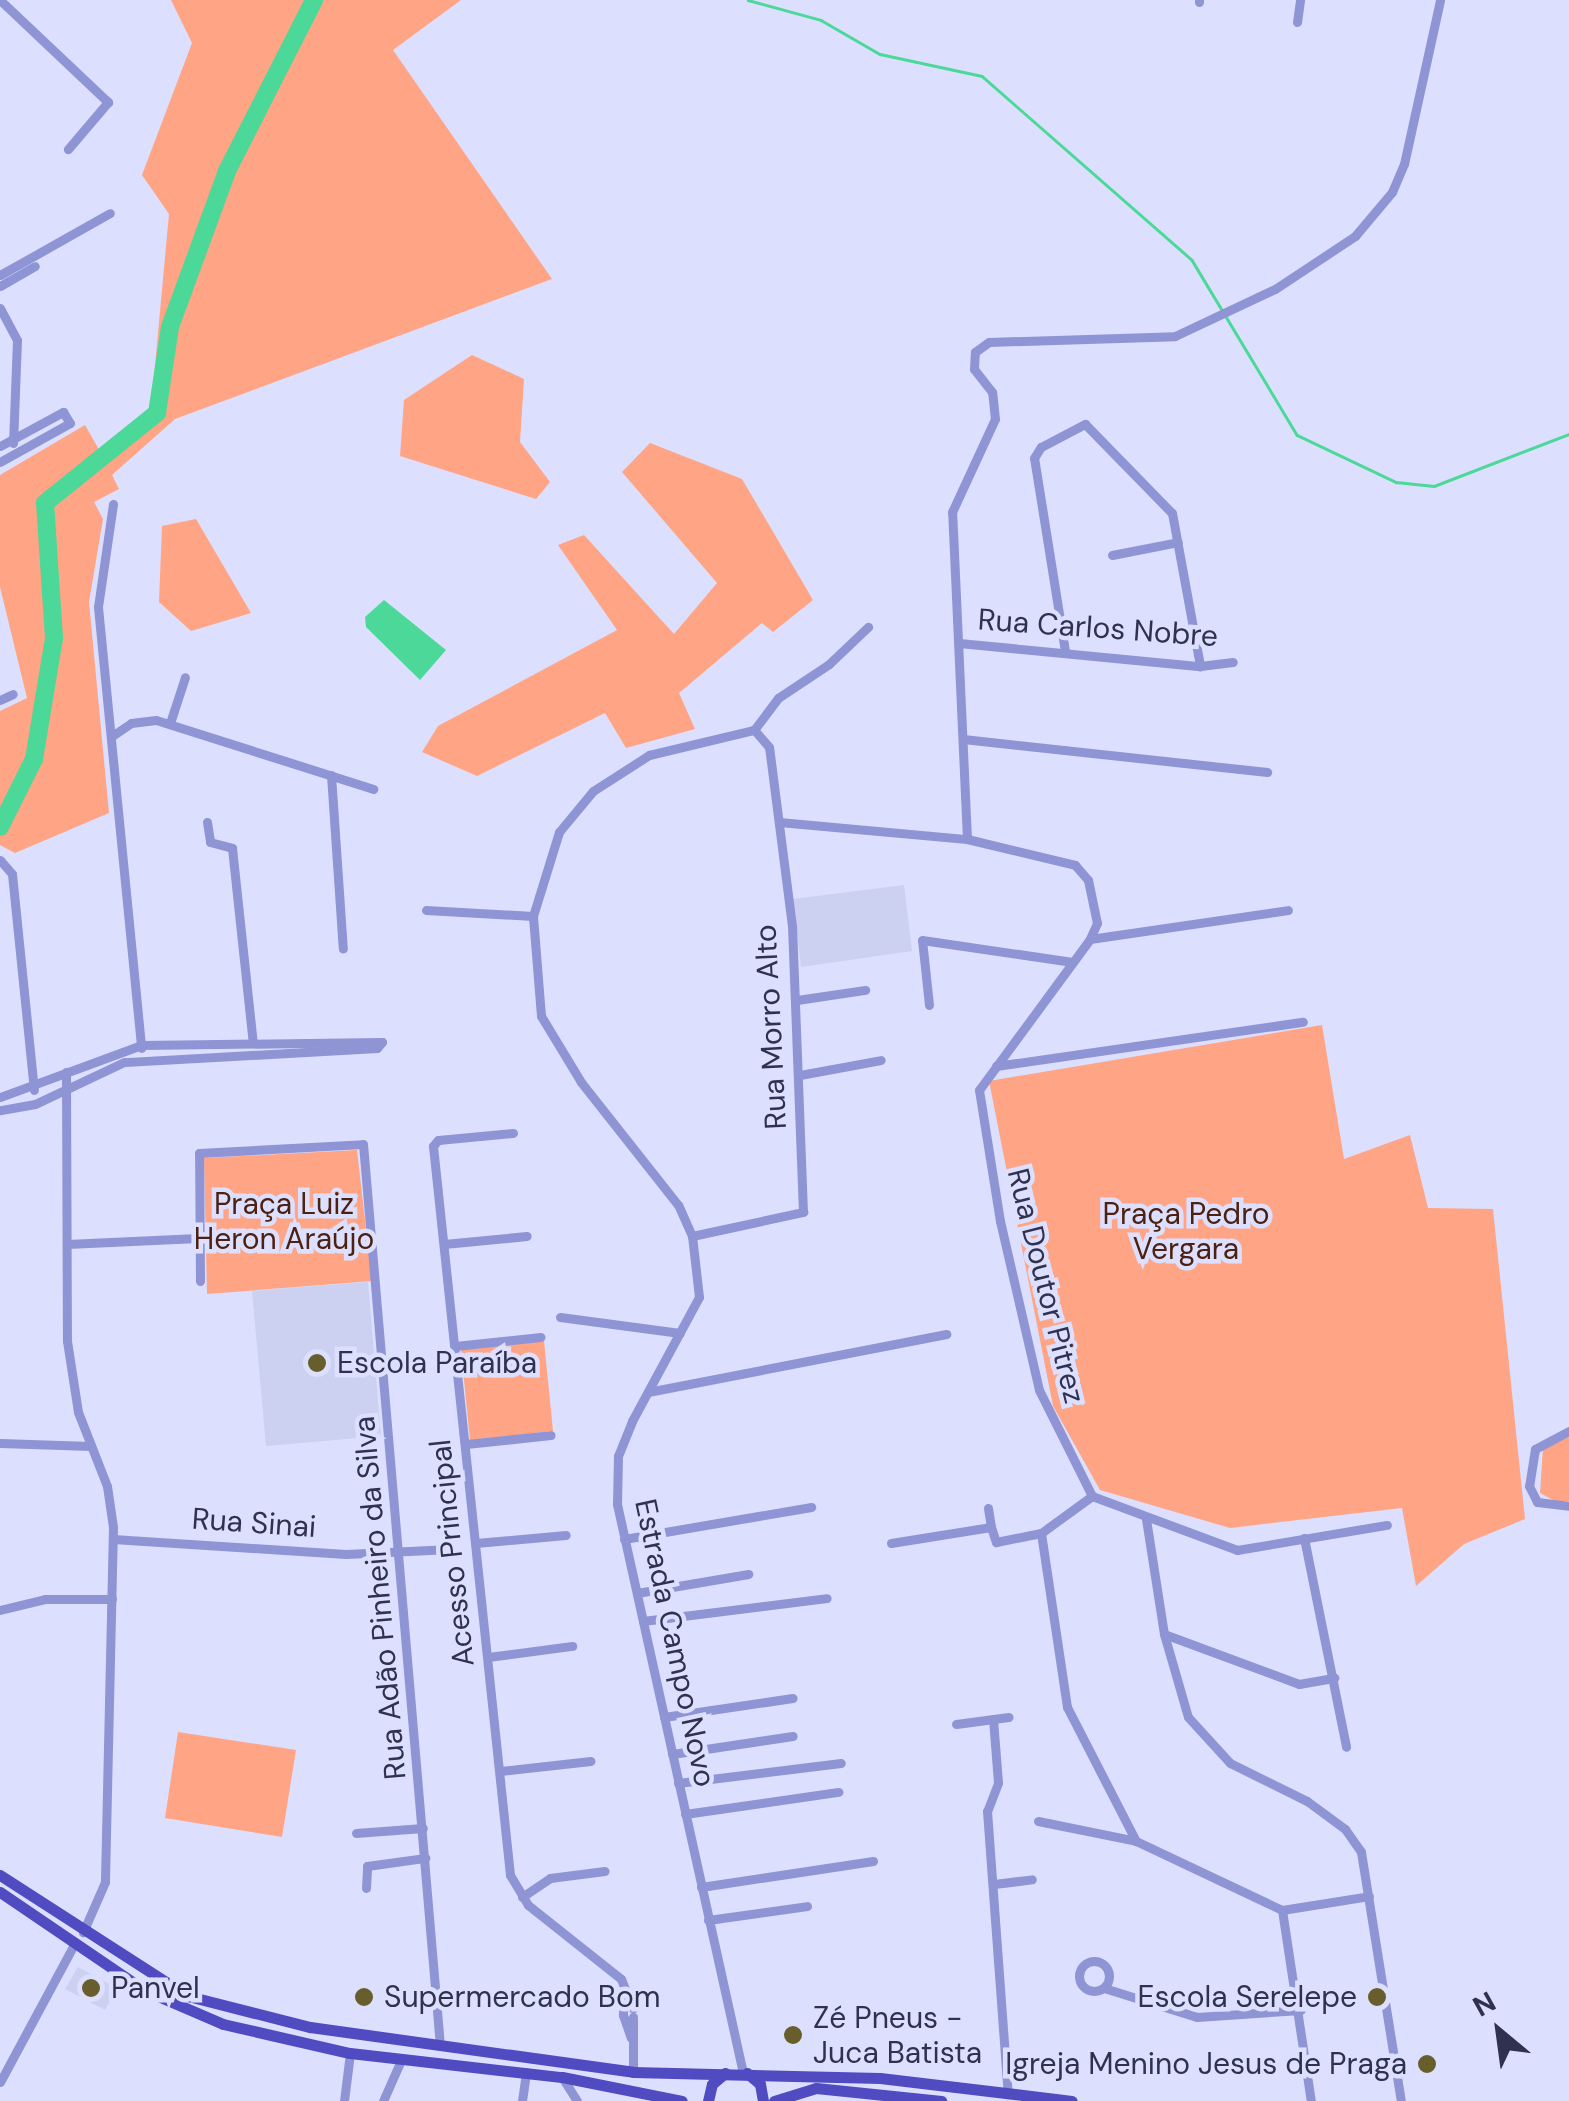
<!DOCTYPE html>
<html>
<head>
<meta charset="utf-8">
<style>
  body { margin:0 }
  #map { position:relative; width:1569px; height:2101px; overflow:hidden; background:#dce0fe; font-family:"DM Sans",sans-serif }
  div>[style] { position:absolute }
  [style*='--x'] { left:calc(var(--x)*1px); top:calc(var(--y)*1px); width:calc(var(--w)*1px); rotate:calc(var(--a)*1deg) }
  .built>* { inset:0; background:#ccd0f1 }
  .green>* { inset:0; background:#ffa485 }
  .water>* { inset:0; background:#4cd898 }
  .stream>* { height:2.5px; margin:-1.25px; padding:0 1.25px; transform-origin:1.25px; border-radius:1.25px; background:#4cd898 }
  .river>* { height:18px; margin:-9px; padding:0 9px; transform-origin:9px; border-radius:9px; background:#4cd898 }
  .minor>* { height:9px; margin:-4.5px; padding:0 4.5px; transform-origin:4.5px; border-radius:4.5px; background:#8f94d5 }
  .minor>.ring { margin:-4.5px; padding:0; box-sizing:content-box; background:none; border:9px solid #8f94d5; border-radius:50% }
  .major>* { height:11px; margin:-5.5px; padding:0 5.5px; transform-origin:5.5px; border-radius:5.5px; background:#514bc2 }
  .dots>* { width:28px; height:28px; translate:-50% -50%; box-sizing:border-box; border:5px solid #dce0fe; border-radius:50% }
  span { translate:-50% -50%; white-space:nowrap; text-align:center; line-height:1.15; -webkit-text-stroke:9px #dce0fe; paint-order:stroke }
  .street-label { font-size:30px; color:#2f314f }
  .park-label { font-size:30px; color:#4d2111 }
  .poi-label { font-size:30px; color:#2f314f }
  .left { translate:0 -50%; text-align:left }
  .right { translate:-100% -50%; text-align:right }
  .north { position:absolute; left:1449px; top:1981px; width:100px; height:100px; -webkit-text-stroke:8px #dce0fe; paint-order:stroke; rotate:331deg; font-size:28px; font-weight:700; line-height:40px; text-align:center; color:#2f314f }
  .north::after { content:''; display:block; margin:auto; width:35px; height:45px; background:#2f314f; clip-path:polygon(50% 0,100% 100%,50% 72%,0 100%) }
</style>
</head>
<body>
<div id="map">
  <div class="built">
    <i style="clip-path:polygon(904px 885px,912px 951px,801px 967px,793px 899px)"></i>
    <i style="clip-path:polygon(368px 1282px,381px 1436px,266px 1446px,252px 1291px)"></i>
    <i style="clip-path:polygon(78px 1967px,117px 1988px,105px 2010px,65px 1989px)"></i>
  </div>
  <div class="green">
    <i style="clip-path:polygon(171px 0,461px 0,393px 50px,552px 279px,175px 419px,112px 475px,119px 489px,94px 502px,103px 519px,89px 602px,109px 813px,15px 853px,0 845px,0 711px,27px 698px,0 587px,0 475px,85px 425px,101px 453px,151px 409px,169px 214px,142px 175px,192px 43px)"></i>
    <i style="clip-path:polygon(472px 355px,524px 379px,520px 442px,550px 482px,536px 499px,400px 456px,404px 400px)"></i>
    <i style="clip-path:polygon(650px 443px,742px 479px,813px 600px,773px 632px,762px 623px,679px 693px,695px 729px,626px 748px,605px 713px,477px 776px,422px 752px,438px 726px,617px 630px,558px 545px,584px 535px,674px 634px,717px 583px,622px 472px)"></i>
    <i style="clip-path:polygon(196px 519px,251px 613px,191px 631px,159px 602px,162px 526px)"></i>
    <i style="clip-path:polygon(1322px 1025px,1344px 1159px,1410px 1135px,1428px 1208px,1493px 1209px,1525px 1519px,1464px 1544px,1416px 1586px,1402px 1508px,1230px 1528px,1100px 1490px,1053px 1406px,989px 1081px)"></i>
    <i style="clip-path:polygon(357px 1150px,372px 1281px,207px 1294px,204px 1158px)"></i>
    <i style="clip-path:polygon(544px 1341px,553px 1431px,470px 1440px,461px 1350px)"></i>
    <i style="clip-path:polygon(1569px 1437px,1569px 1501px,1557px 1502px,1540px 1493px,1543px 1448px)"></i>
    <i style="clip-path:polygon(178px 1732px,296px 1750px,282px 1837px,165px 1818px)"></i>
  </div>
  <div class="water">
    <i style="clip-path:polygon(384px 600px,446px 650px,420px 680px,366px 627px,365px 617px)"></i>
  </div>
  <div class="stream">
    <i style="--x:748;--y:0;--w:76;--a:15.3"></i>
    <i style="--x:821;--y:20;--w:68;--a:30"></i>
    <i style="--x:880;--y:54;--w:104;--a:12.2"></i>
    <i style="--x:982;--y:76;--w:279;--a:41.2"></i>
    <i style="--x:1192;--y:260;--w:204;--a:59"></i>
    <i style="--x:1297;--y:435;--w:110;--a:25.4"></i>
    <i style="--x:1396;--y:482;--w:38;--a:6"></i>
    <i style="--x:1434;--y:486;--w:145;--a:-21.1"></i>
  </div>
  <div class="river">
    <i style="--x:0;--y:827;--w:76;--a:-63.4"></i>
    <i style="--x:34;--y:759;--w:123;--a:-80.6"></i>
    <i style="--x:54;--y:638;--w:135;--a:-93.8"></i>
    <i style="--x:45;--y:503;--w:144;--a:-38.8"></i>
    <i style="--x:157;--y:413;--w:87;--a:-81.4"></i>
    <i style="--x:170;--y:327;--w:166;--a:-69.9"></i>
    <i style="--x:227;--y:171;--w:192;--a:-63"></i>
  </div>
  <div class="minor">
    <i style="--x:0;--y:0;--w:149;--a:43.4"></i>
    <i style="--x:108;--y:102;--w:62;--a:130.4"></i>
    <i style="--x:1199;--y:2;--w:2;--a:-90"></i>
    <i style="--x:1297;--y:22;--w:22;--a:-82"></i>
    <i style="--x:0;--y:275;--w:126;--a:-29.4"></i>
    <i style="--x:0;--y:286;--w:40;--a:-29.7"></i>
    <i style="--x:0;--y:308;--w:36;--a:62"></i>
    <i style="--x:17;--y:340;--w:103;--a:92.2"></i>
    <i style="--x:0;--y:446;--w:72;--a:-28.4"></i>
    <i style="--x:63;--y:412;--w:13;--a:58"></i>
    <i style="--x:70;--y:423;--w:80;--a:150.9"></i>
    <i style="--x:113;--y:504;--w:104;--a:98.3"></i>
    <i style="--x:98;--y:607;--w:443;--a:84.4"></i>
    <i style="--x:1112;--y:555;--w:67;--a:-11.1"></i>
    <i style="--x:959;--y:643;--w:242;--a:5.5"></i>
    <i style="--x:1200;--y:666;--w:33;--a:-7"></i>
    <i style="--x:1065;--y:651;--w:195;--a:-99.1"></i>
    <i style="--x:1034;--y:458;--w:13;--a:-58"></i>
    <i style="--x:1041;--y:447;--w:50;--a:-27.6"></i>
    <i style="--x:1085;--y:424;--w:124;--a:45.7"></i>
    <i style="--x:1172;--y:513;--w:156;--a:79.6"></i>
    <i style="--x:0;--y:700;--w:14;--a:-25"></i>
    <i style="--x:170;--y:723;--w:48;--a:-71.9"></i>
    <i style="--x:112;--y:736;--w:23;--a:-34"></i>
    <i style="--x:131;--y:723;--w:25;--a:-7"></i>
    <i style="--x:156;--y:720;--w:228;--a:17.6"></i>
    <i style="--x:963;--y:739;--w:306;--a:6.2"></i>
    <i style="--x:331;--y:775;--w:174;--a:86.1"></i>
    <i style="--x:207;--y:822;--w:20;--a:81"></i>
    <i style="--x:210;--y:842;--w:23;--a:15"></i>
    <i style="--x:232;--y:848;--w:196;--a:83.9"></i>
    <i style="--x:779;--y:822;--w:189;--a:5.2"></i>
    <i style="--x:967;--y:839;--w:111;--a:13.5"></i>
    <i style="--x:1075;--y:865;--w:20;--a:49"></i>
    <i style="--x:1088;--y:880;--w:44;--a:78.2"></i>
    <i style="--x:1097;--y:923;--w:17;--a:114"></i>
    <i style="--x:1090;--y:939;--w:187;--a:126.3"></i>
    <i style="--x:979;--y:1090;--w:133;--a:80.9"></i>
    <i style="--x:1000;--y:1221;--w:173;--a:77"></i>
    <i style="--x:1039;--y:1390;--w:119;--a:63.4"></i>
    <i style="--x:1092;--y:1496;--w:155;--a:20.4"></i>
    <i style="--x:1237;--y:1550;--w:152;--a:-9.5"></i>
    <i style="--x:967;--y:839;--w:327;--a:-92.6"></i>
    <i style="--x:952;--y:512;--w:102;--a:-65.2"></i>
    <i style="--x:995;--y:419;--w:27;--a:-96"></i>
    <i style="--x:992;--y:392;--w:29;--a:-128"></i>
    <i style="--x:974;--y:369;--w:17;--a:-87"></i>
    <i style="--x:975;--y:352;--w:17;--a:-36"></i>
    <i style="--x:989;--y:342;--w:186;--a:-1.8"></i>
    <i style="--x:1175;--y:336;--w:110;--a:-25.2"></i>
    <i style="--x:1275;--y:289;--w:96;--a:-33.5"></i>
    <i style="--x:1355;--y:236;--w:57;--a:-49.9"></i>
    <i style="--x:1392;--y:192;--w:30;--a:-67"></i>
    <i style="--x:1404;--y:164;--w:168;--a:-77.6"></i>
    <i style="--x:0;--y:860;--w:18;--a:49"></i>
    <i style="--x:12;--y:874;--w:217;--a:84.2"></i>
    <i style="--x:426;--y:910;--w:107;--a:3.2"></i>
    <i style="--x:1090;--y:939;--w:200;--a:-8.3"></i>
    <i style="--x:797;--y:1000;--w:69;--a:-8.4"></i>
    <i style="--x:929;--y:1005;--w:65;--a:-96.1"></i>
    <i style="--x:922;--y:940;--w:152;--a:8.3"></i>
    <i style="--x:996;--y:1066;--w:310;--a:-8.2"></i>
    <i style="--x:66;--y:1072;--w:269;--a:89.8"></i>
    <i style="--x:67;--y:1341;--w:72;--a:81.2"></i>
    <i style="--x:78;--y:1412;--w:79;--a:68.6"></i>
    <i style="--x:107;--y:1486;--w:41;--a:81.7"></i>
    <i style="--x:113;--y:1527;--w:355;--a:91.3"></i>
    <i style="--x:105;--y:1882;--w:55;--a:113.7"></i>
    <i style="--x:800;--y:1075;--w:82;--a:-10.5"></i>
    <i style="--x:0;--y:1097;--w:150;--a:-20.2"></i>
    <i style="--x:141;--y:1045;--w:241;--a:-0.7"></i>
    <i style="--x:382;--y:1042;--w:8;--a:130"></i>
    <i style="--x:377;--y:1048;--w:253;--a:176.8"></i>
    <i style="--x:124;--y:1062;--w:98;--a:154.7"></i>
    <i style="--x:35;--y:1104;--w:36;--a:170"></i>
    <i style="--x:513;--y:1133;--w:75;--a:174.7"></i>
    <i style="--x:438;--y:1140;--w:8;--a:130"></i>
    <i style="--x:433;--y:1146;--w:733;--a:83.97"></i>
    <i style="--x:510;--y:1875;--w:35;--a:59"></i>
    <i style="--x:528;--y:1905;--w:119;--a:38.5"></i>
    <i style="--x:621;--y:1979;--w:32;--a:68"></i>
    <i style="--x:692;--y:1236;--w:114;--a:-12.2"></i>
    <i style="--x:803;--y:1212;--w:286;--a:-92.2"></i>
    <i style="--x:792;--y:926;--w:180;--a:-97.3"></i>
    <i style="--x:769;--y:747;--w:23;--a:-131"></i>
    <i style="--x:67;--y:1244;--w:131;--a:-2.6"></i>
    <i style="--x:444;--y:1244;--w:83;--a:-5.5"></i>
    <i style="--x:200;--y:1281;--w:128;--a:-90.4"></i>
    <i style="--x:199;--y:1153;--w:164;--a:-3.1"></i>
    <i style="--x:363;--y:1144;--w:904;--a:85.12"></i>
    <i style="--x:560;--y:1317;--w:121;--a:7.6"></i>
    <i style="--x:455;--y:1346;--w:86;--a:-6"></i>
    <i style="--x:648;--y:1392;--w:304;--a:-11"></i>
    <i style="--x:1569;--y:1431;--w:38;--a:152"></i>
    <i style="--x:1535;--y:1449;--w:37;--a:99"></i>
    <i style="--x:1529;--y:1486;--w:18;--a:63"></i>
    <i style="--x:1537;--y:1502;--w:32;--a:7"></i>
    <i style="--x:0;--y:1443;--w:91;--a:1.9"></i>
    <i style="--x:466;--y:1444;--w:85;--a:-6"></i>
    <i style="--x:1092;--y:1496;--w:63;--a:144"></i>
    <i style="--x:1041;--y:1533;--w:176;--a:81.5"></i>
    <i style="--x:1067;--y:1707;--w:151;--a:62.8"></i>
    <i style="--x:988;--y:1508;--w:19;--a:81"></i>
    <i style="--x:1146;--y:1519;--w:116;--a:81.1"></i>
    <i style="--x:1164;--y:1634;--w:86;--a:73.9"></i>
    <i style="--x:1188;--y:1717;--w:62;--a:47.6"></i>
    <i style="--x:1230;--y:1763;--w:86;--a:26.3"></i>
    <i style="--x:1307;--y:1801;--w:47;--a:36.4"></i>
    <i style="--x:1345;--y:1829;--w:28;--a:55"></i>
    <i style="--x:1361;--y:1852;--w:252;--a:80.9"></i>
    <i style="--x:1304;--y:1538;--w:213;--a:78.6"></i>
    <i style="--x:113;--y:1539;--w:233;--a:3.7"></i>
    <i style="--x:346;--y:1554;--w:105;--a:-2.7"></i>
    <i style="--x:624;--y:1539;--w:190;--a:-9.7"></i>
    <i style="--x:476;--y:1543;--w:90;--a:-5.1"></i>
    <i style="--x:891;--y:1543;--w:101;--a:-9.1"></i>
    <i style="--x:991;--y:1527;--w:16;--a:72"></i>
    <i style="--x:996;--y:1542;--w:46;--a:-11.3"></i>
    <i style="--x:637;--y:1593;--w:113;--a:-9.7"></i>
    <i style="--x:0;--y:1610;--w:46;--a:-13.7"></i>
    <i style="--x:45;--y:1599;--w:67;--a:0"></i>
    <i style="--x:643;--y:1621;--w:185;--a:-7.1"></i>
    <i style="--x:1164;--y:1634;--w:144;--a:20.3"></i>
    <i style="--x:1299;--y:1684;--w:36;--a:-10"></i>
    <i style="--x:488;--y:1657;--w:85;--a:-7.5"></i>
    <i style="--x:664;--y:1717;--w:130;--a:-8.4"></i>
    <i style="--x:993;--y:1719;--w:64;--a:85.5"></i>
    <i style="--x:998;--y:1783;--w:30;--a:111"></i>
    <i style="--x:987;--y:1811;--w:284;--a:85.8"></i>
    <i style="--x:956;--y:1724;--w:53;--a:-7.5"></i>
    <i style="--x:672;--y:1754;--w:122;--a:-8.5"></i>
    <i style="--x:500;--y:1771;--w:91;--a:-6.3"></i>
    <i style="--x:678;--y:1783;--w:164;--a:-7"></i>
    <i style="--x:685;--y:1814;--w:155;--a:-8.2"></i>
    <i style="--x:1038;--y:1821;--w:100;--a:11.5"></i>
    <i style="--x:1136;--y:1841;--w:161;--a:25.3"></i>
    <i style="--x:1282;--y:1910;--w:88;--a:-9.1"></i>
    <i style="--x:356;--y:1833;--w:67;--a:-4.3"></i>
    <i style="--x:994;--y:1884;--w:38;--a:-7"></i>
    <i style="--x:701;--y:1887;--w:174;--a:-8.6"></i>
    <i style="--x:366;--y:1888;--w:22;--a:-87"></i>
    <i style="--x:367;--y:1866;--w:59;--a:-7.9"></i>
    <i style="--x:522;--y:1897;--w:34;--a:-34"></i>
    <i style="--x:550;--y:1878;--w:55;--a:-7.3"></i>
    <i style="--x:1282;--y:1910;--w:193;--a:81.4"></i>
    <i style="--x:708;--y:1920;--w:100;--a:-8"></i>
    <i class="ring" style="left:1079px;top:1961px;width:21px;height:21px"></i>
    <i style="--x:1104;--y:1988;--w:97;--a:17.3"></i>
    <i style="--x:1197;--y:2017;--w:104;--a:-3.9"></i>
    <i style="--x:625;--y:1990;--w:25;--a:95"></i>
    <i style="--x:623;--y:2015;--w:24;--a:71"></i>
    <i style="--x:633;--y:2017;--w:55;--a:90"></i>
    <i style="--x:743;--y:2073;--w:583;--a:-102.49"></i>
    <i style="--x:617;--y:1504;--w:48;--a:-88.8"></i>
    <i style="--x:618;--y:1456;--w:38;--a:-68"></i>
    <i style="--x:632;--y:1421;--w:141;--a:-61.6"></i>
    <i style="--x:699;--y:1297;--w:61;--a:-96.5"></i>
    <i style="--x:692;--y:1236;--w:34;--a:-114"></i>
    <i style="--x:678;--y:1205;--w:157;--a:-128.3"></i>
    <i style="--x:581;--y:1082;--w:77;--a:-121.2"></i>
    <i style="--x:541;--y:1016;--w:100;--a:-94.6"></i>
    <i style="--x:533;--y:916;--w:88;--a:-72.8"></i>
    <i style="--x:559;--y:832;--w:53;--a:-50.3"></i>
    <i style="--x:593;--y:791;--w:67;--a:-32.7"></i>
    <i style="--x:649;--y:755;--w:108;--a:-13.4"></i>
    <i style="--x:754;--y:730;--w:40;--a:-53"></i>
    <i style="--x:778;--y:698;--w:61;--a:-33.7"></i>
    <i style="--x:829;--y:664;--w:54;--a:-43.5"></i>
    <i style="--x:562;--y:2077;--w:28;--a:58"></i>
    <i style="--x:0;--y:2082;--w:158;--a:-61.7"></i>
    <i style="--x:344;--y:2101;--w:48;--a:-82.9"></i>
    <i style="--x:383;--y:2101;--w:47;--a:-66.2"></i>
    <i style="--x:522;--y:2101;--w:29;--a:-82"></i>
  </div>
  <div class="major">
    <i style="--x:0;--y:1875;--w:224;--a:32.8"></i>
    <i style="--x:188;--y:1996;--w:126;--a:14.3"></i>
    <i style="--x:310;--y:2027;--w:326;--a:7.9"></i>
    <i style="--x:633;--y:2072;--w:247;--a:1.4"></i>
    <i style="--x:880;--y:2078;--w:193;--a:6.8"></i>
    <i style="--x:0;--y:1892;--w:174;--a:34.2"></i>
    <i style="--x:144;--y:1990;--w:86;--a:23.3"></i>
    <i style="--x:223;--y:2024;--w:130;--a:12.9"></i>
    <i style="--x:350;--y:2053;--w:213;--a:6.5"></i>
    <i style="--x:562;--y:2077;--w:122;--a:11.3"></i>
    <i style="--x:747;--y:2073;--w:17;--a:40"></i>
    <i style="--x:760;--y:2084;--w:17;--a:80"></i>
    <i style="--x:708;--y:2101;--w:17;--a:-77"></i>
    <i style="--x:712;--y:2084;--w:17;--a:-40"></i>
    <i style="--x:774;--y:2101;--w:44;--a:-17.2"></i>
    <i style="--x:816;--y:2088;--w:126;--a:5.9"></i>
  </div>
  <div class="dots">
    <i style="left:317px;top:1363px;background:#675e2b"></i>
    <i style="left:91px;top:1988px;background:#675e2b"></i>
    <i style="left:364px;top:1997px;background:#675e2b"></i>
    <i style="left:1377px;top:1997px;background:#675e2b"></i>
    <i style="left:793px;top:2035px;background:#675e2b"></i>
    <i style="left:1427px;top:2064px;background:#675e2b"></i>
  </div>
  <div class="street-label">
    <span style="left:1098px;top:628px;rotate:4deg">Rua Carlos Nobre</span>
    <span style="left:771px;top:1027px;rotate:-93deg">Rua Morro Alto</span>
    <span style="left:1046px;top:1286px;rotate:76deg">Rua Doutor Pitrez</span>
    <span style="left:254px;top:1523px;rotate:4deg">Rua Sinai</span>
    <span style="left:452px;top:1553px;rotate:-96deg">Acesso Principal</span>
    <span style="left:380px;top:1598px;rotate:-95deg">Rua Adão Pinheiro da Silva</span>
    <span style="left:675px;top:1643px;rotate:78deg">Estrada Campo Novo</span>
  </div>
  <div class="park-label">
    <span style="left:284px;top:1221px">Praça Luiz<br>Heron Araújo</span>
    <span style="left:1186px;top:1231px">Praça Pedro<br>Vergara</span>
  </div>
  <div class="poi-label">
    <span class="left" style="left:337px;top:1363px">Escola Paraíba</span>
    <span class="left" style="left:111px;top:1988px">Panvel</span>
    <span class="left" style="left:384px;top:1997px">Supermercado Bom</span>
    <span class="right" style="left:1357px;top:1997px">Escola Serelepe</span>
    <span class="left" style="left:813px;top:2035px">Zé Pneus -<br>Juca Batista</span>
    <span class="right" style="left:1407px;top:2064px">Igreja Menino Jesus de Praga</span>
  </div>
  <div class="north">N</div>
</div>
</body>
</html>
